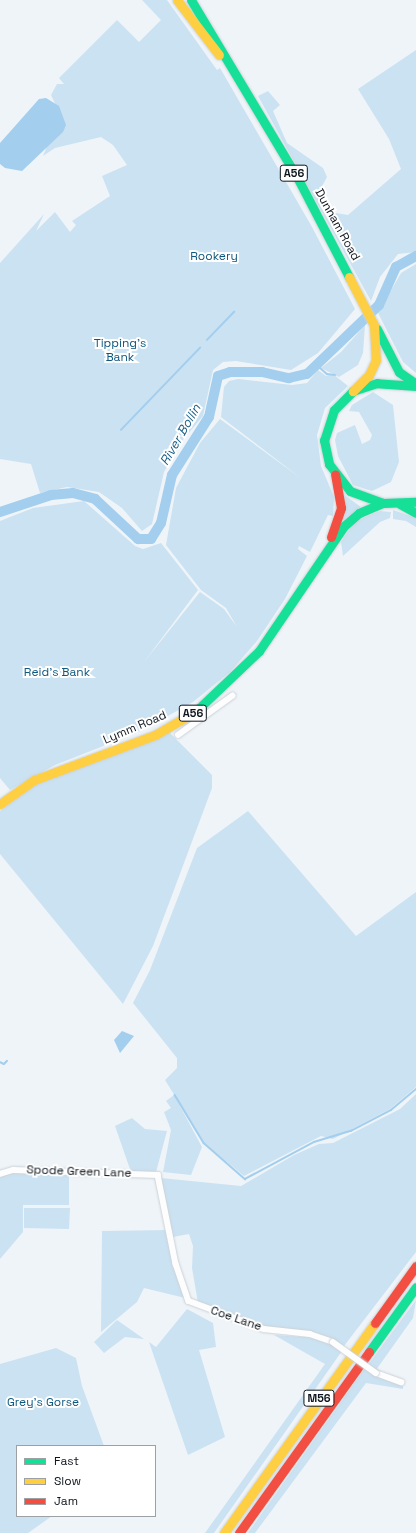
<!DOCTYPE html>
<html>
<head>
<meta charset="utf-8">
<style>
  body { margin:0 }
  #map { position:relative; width:416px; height:1533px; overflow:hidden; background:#eff4f8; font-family:"Space Grotesk",sans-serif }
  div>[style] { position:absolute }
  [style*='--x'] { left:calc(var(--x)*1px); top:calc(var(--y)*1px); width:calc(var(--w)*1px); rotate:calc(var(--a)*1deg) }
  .green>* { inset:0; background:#cbe2f2 }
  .water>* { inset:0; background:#a3ceee }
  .stream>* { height:1.5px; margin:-0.75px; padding:0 0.75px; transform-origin:0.75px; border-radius:0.75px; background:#a3ceee }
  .river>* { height:10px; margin:-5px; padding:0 5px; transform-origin:5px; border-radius:5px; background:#a3ceee }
  .roads { filter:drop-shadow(0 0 1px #cbd2d7) drop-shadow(0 0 1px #cbd2d7) }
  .street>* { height:5.5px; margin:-2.75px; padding:0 2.75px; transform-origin:2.75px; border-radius:2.75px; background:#fdfdfe }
  .fast>* { height:9px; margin:-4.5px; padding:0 4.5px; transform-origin:4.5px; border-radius:4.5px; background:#16e098 }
  .slow>* { height:9px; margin:-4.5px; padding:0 4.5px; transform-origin:4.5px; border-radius:4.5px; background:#ffcf43 }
  .jam>* { height:9px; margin:-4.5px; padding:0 4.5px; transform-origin:4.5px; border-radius:4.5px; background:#f24e42 }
  .bridges { filter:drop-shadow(0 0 1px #cbd2d7) drop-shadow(0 0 1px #cbd2d7) }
  .street-bridge>* { height:5.5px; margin:-2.75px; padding:0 2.75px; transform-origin:2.75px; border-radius:2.75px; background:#fdfdfe }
  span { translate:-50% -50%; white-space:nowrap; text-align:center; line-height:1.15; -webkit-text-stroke:4px #fff; paint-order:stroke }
  .shield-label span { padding:1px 3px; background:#fff; border:1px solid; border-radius:3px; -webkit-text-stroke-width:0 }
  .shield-label { font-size:11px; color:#0d151c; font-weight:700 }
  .street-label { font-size:12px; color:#0d151c }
  .park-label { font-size:12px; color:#0e577f }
  .water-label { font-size:13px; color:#195e87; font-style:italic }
  .legend { position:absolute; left:16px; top:1445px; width:140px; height:72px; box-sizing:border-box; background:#fff; border:1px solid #9ea1a4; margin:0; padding:5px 7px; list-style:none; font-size:12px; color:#0d151c }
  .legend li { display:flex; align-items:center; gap:8px; height:20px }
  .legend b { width:20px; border:1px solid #9ea1a4 }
</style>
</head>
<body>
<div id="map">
  <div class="green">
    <i style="clip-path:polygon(142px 0,167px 0,217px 70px,220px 68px,312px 227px,355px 309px,318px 353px,291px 370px,236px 361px,223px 362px,213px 370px,203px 416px,182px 441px,164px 472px,152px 524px,142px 531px,122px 508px,99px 492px,67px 487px,40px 493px,31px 464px,0 459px,0 263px,44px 214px,36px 231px,55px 212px,70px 232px,76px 225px,72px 221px,110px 196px,102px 176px,127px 165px,113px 145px,101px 137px,55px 148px,43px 156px,60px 114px,51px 95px,57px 84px,64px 84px,59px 78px,117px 20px,139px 42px,161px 20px)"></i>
    <i style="clip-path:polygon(416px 50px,416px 252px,398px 254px,380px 277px,371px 301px,258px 96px,268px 91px,280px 105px,273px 111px,287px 143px,323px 168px,327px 177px,320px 190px,330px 212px,348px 215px,401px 169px,389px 139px,358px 89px)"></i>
    <i style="clip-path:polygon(416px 264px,416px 373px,403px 362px,378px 313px,401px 273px)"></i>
    <i style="clip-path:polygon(365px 325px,363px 353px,358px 365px,339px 377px,321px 368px,341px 352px)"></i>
    <i style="clip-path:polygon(318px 370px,326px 376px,333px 374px,348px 386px,325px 408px,317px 435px,321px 466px,334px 497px,333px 516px,328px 515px,310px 552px,299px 546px,298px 549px,307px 556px,285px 599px,257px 641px,230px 672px,193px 702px,139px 732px,55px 765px,10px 790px,0 778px,0 521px,33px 508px,84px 501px,135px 546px,143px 549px,161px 543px,198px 590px,144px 662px,200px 592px,224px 609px,237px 627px,226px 608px,201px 590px,166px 545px,176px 488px,200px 443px,220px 419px,302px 479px,221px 417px,224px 387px,229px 381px,238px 379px,292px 385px,307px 383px)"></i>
    <i style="clip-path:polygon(373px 392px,393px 405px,399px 462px,391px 482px,372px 491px,353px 485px,338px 456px,335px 440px,337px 433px,355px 425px,362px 444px,370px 440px,372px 435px,359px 412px,349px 411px,352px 405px)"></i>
    <i style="clip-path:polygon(343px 494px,361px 507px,341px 522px)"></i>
    <i style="clip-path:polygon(393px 510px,416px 518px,416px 527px,406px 521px,393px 519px)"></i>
    <i style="clip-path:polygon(380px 511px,391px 512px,390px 518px,380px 522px,343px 556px,341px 542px,348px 531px,356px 521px)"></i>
    <i style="clip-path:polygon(169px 732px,212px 775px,212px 788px,153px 946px,123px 1004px,0 854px,0 811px,37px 784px,62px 773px)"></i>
    <i style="clip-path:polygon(248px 811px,356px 936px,416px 892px,416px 1087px,390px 1109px,333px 1139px,321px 1136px,244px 1176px,204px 1143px,165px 1080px,177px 1068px,177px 1058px,133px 1003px,150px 970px,197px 848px)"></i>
    <i style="clip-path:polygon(416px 1094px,416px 1252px,344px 1346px,327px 1337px,265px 1326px,198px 1303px,192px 1268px,193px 1246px,189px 1234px,173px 1237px,161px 1178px,241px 1186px,294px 1155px,319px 1144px,333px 1143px,400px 1109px)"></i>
    <i style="clip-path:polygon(174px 1095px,202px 1147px,191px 1175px,163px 1172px,171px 1130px,164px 1112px,171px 1108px,166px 1101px)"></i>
    <i style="clip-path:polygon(132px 1118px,145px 1129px,167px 1131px,156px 1172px,131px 1172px,115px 1126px)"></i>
    <i style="clip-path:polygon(18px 1172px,69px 1175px,69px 1205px,23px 1205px,23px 1232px,0 1259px,0 1176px)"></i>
    <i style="clip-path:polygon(24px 1208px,70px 1208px,69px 1229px,24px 1228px)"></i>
    <i style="clip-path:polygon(169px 1230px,185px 1298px,144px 1288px,137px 1302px,101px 1332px,102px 1231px)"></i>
    <i style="clip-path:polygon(416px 1300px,413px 1318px,376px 1370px,368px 1365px)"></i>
    <i style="clip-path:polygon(187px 1309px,213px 1323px,216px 1347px,199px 1350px,225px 1437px,188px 1455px,149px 1342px,156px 1347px)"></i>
    <i style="clip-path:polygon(117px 1320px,144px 1339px,125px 1337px,104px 1353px,94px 1342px)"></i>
    <i style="clip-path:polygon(274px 1335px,322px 1338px,342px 1351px,214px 1533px,205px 1533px,325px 1364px)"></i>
    <i style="clip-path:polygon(56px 1348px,76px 1358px,82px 1386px,104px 1446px,17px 1446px,17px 1516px,52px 1516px,28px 1533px,0 1533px,0 1364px)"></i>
    <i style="clip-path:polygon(365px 1368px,403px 1385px,403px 1389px,366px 1383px,255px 1533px,248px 1533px)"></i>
  </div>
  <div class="water">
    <i style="clip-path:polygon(46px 98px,59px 106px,66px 125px,63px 132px,22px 171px,5px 168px,0 164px,0 143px,39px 99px)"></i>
    <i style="clip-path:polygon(122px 1031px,134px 1036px,120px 1053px,114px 1040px)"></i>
  </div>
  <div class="stream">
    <i style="--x:207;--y:340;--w:39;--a:-46"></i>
    <i style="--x:316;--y:364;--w:15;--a:42"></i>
    <i style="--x:327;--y:374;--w:8;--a:7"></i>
    <i style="--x:121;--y:430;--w:114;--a:-46.1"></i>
    <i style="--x:0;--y:1062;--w:4;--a:27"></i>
    <i style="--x:4;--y:1064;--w:4;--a:-45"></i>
    <i style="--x:175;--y:1095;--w:56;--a:58.9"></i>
    <i style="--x:204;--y:1143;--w:55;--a:41.3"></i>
    <i style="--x:245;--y:1179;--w:78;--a:-28.2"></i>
    <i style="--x:314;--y:1142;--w:39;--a:-17"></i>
    <i style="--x:351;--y:1131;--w:45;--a:-27.7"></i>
    <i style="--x:391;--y:1110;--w:33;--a:-40"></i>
  </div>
  <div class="river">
    <i style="--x:0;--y:512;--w:54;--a:-18.4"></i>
    <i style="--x:51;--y:495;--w:22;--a:-5"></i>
    <i style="--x:73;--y:493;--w:23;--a:15"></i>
    <i style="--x:95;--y:499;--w:59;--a:42.9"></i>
    <i style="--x:138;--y:539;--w:13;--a:0"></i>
    <i style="--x:151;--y:539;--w:19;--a:-58"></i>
    <i style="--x:161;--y:523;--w:49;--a:-77.1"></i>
    <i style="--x:172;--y:475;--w:69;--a:-57.5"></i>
    <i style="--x:209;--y:417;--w:42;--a:-77.6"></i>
    <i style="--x:218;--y:376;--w:13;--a:-18"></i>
    <i style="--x:230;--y:372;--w:32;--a:0"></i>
    <i style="--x:262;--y:372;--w:28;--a:13"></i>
    <i style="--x:289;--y:378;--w:18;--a:-13"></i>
    <i style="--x:307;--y:374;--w:100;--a:-43.8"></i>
    <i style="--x:379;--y:305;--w:42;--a:-65.9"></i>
    <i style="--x:396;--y:267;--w:23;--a:-29"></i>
  </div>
  <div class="roads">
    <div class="street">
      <i style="--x:178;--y:735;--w:67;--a:-35.8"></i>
      <i style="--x:0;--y:1174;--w:14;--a:-17"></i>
      <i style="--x:13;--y:1170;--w:145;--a:2"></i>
      <i style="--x:158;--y:1175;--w:91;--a:78.6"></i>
      <i style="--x:176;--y:1264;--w:39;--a:71"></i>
      <i style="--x:189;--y:1301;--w:80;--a:20.5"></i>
      <i style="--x:264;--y:1329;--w:46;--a:6.2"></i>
      <i style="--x:310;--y:1334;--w:24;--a:19"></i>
      <i style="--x:376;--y:1373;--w:27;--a:20"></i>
    </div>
    <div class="fast">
      <i style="--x:191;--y:0;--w:206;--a:59.1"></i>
      <i style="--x:297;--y:177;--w:113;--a:62.5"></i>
      <i style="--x:377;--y:329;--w:48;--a:62.9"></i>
      <i style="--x:399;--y:372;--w:21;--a:35"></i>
      <i style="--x:416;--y:386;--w:39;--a:-176"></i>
      <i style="--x:377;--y:383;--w:25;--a:162"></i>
      <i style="--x:353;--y:391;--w:27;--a:135"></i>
      <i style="--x:334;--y:410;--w:32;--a:108"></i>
      <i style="--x:324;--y:440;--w:25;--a:78"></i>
      <i style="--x:329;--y:464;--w:34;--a:52"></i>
      <i style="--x:350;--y:491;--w:35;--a:20"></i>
      <i style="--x:383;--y:503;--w:33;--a:-2"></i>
      <i style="--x:400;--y:504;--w:18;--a:29"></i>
      <i style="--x:196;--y:711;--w:87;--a:-43.6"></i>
      <i style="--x:259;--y:651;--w:151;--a:-55.8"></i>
      <i style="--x:344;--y:526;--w:20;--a:-41"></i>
      <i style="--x:359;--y:513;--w:26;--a:-23"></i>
      <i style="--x:369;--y:1352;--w:80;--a:-54.1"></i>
    </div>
    <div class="slow">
      <i style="--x:177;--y:0;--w:69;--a:52.6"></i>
      <i style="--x:349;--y:277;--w:54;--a:62.5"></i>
      <i style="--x:374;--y:325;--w:35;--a:87"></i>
      <i style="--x:376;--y:360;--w:17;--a:115"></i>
      <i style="--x:369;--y:375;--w:23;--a:135"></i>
      <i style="--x:0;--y:804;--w:42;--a:-35.2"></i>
      <i style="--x:34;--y:780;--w:129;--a:-20.4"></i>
      <i style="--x:155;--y:735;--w:48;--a:-30.3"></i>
      <i style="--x:224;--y:1533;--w:259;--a:-54.3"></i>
    </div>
    <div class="jam">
      <i style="--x:331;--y:537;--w:31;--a:-71"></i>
      <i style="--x:341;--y:508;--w:34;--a:-100"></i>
      <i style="--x:375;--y:1323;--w:70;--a:-54.3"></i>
      <i style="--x:239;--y:1533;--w:223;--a:-54.3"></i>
    </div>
  </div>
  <div class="bridges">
    <div class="street-bridge">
      <i style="--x:333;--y:1342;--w:53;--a:35.8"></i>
    </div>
  </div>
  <div class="shield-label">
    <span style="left:294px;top:173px">A56</span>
    <span style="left:193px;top:713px">A56</span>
    <span style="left:319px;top:1398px">M56</span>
  </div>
  <div class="street-label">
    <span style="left:337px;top:225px;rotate:61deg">Dunham Road</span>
    <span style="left:135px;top:728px;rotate:-23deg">Lymm Road</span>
    <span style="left:79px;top:1172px;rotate:2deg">Spode Green Lane</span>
    <span style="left:236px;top:1319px;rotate:19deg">Coe Lane</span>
  </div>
  <div class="park-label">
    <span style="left:214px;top:257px">Rookery</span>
    <span style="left:120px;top:351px">Tipping's<br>Bank</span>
    <span style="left:57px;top:673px">Reid's Bank</span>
    <span style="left:43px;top:1403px">Grey's Gorse</span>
  </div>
  <div class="water-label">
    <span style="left:181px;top:435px;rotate:-60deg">River Bollin</span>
  </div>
  <ul class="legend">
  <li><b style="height:5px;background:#16e098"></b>Fast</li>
  <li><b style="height:5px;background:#ffcf43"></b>Slow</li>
  <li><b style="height:5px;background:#f24e42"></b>Jam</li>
  </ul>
</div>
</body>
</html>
